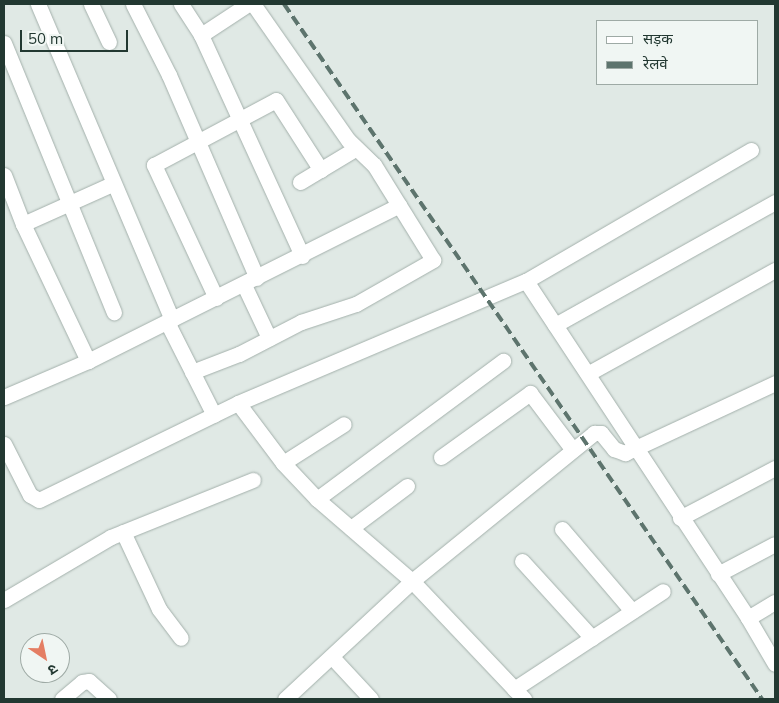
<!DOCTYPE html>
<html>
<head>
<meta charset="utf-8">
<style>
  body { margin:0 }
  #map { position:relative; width:779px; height:703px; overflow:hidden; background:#e0e9e5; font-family:Mulish,"Noto Sans Devanagari",sans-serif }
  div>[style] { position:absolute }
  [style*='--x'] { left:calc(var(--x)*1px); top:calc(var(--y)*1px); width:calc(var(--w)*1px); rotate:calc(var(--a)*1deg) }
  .roads { filter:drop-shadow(0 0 1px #a3b0ab) drop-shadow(0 0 1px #a3b0ab) }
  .minor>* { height:15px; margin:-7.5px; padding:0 7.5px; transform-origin:7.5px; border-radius:7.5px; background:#fff }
  .rail>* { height:4px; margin-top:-2px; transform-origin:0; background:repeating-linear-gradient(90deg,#5d746d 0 10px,transparent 0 15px) }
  span { translate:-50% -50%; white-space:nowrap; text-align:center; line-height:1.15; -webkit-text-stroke:4.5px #f0f6f3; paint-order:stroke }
  .frame { position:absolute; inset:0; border:5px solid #223831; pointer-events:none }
  .legend { position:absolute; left:596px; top:20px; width:162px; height:65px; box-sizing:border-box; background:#f0f6f3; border:1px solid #9eaaa5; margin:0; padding:6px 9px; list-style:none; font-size:15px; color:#223831 }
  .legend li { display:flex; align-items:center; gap:10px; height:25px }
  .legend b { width:25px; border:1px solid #9eaaa5 }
  .north { position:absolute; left:20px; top:633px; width:50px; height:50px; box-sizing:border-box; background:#f0f6f3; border:1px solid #9eaaa5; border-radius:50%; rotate:146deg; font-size:14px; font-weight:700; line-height:20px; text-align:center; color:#223831 }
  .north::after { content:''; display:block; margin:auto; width:18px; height:22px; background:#e47e63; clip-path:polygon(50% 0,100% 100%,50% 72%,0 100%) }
  .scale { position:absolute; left:20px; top:30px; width:108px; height:22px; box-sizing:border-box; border:2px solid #223831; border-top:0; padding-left:6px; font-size:15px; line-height:18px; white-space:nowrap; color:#223831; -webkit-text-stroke:4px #f0f6f3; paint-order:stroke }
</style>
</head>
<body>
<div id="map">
  <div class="roads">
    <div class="minor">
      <i style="--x:38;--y:4;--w:343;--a:67"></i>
      <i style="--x:91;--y:4;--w:42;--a:64.7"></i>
      <i style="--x:133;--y:4;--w:80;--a:63.1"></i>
      <i style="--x:169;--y:75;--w:221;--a:66.6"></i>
      <i style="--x:181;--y:4;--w:37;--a:57"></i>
      <i style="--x:201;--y:35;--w:243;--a:65.4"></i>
      <i style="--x:201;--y:35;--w:56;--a:-33.4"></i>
      <i style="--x:4;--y:43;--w:291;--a:67.8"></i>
      <i style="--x:751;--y:150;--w:260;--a:149.8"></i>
      <i style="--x:526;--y:281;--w:404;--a:56.6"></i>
      <i style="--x:748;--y:618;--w:31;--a:-31"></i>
      <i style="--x:4;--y:175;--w:53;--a:68.8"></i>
      <i style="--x:23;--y:224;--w:152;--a:64.6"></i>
      <i style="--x:300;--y:182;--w:64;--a:-31"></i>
      <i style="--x:23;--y:224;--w:98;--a:-24.2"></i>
      <i style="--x:244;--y:285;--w:59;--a:64.7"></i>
      <i style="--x:216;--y:298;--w:147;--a:-115"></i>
      <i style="--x:154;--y:165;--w:138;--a:-28"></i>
      <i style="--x:276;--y:100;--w:83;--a:57.3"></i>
      <i style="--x:167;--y:322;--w:104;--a:63.2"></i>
      <i style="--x:555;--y:325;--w:252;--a:-29.2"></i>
      <i style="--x:192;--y:372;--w:50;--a:-21"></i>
      <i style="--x:239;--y:354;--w:70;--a:-27.3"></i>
      <i style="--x:301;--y:322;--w:58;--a:-18.1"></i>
      <i style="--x:356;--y:304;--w:89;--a:-29.7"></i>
      <i style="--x:433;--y:260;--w:112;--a:-121.8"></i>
      <i style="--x:374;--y:165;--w:36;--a:-136"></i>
      <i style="--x:348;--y:140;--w:166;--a:-124.9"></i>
      <i style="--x:589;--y:373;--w:213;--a:-29"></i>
      <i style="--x:4;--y:397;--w:91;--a:-23.2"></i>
      <i style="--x:88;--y:361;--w:348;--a:-26.6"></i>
      <i style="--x:238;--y:403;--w:75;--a:53.1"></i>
      <i style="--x:283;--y:463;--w:50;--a:46.6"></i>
      <i style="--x:317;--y:499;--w:125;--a:40.8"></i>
      <i style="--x:412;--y:581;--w:163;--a:46.5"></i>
      <i style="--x:4;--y:444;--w:57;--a:63"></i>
      <i style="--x:30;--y:495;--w:10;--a:29"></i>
      <i style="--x:39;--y:500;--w:221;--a:-26"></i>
      <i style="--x:238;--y:403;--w:313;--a:-23"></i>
      <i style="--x:441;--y:457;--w:110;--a:-35.7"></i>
      <i style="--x:530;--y:393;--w:71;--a:53"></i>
      <i style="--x:283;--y:463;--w:72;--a:-32.6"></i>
      <i style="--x:317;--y:499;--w:232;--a:-36.6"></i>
      <i style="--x:680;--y:518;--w:107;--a:-27.8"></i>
      <i style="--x:351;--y:528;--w:70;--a:-36.9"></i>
      <i style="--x:562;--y:529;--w:108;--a:49.5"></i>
      <i style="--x:123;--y:532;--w:85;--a:64.9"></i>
      <i style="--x:159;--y:609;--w:36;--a:53"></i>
      <i style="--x:522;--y:561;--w:104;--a:47.7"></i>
      <i style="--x:718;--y:574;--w:64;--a:-27.8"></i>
      <i style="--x:4;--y:600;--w:124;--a:-30.5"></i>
      <i style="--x:111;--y:537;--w:153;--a:-21.9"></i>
      <i style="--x:748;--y:618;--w:53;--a:59.6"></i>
      <i style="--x:332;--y:657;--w:57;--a:47.1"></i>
      <i style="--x:514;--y:689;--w:178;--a:-33.3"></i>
      <i style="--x:62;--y:699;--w:26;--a:-40"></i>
      <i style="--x:82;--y:682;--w:7;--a:-8"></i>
      <i style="--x:89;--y:681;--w:27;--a:42"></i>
      <i style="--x:285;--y:699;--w:173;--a:-42.9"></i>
      <i style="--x:412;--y:581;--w:235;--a:-39.1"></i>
      <i style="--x:594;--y:433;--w:7;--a:0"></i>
      <i style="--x:601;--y:433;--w:21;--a:51"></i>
      <i style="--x:614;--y:449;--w:12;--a:20"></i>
      <i style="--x:625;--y:453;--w:166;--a:-25"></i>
    </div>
  </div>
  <div class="rail">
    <i style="--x:284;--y:4;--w:844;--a:55.48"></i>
  </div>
  <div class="frame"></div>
  <ul class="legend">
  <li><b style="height:6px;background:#fff"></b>सड़क</li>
  <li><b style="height:6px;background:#5d746d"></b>रेलवे</li>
  </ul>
  <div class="north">उ</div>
  <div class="scale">50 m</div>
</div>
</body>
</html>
